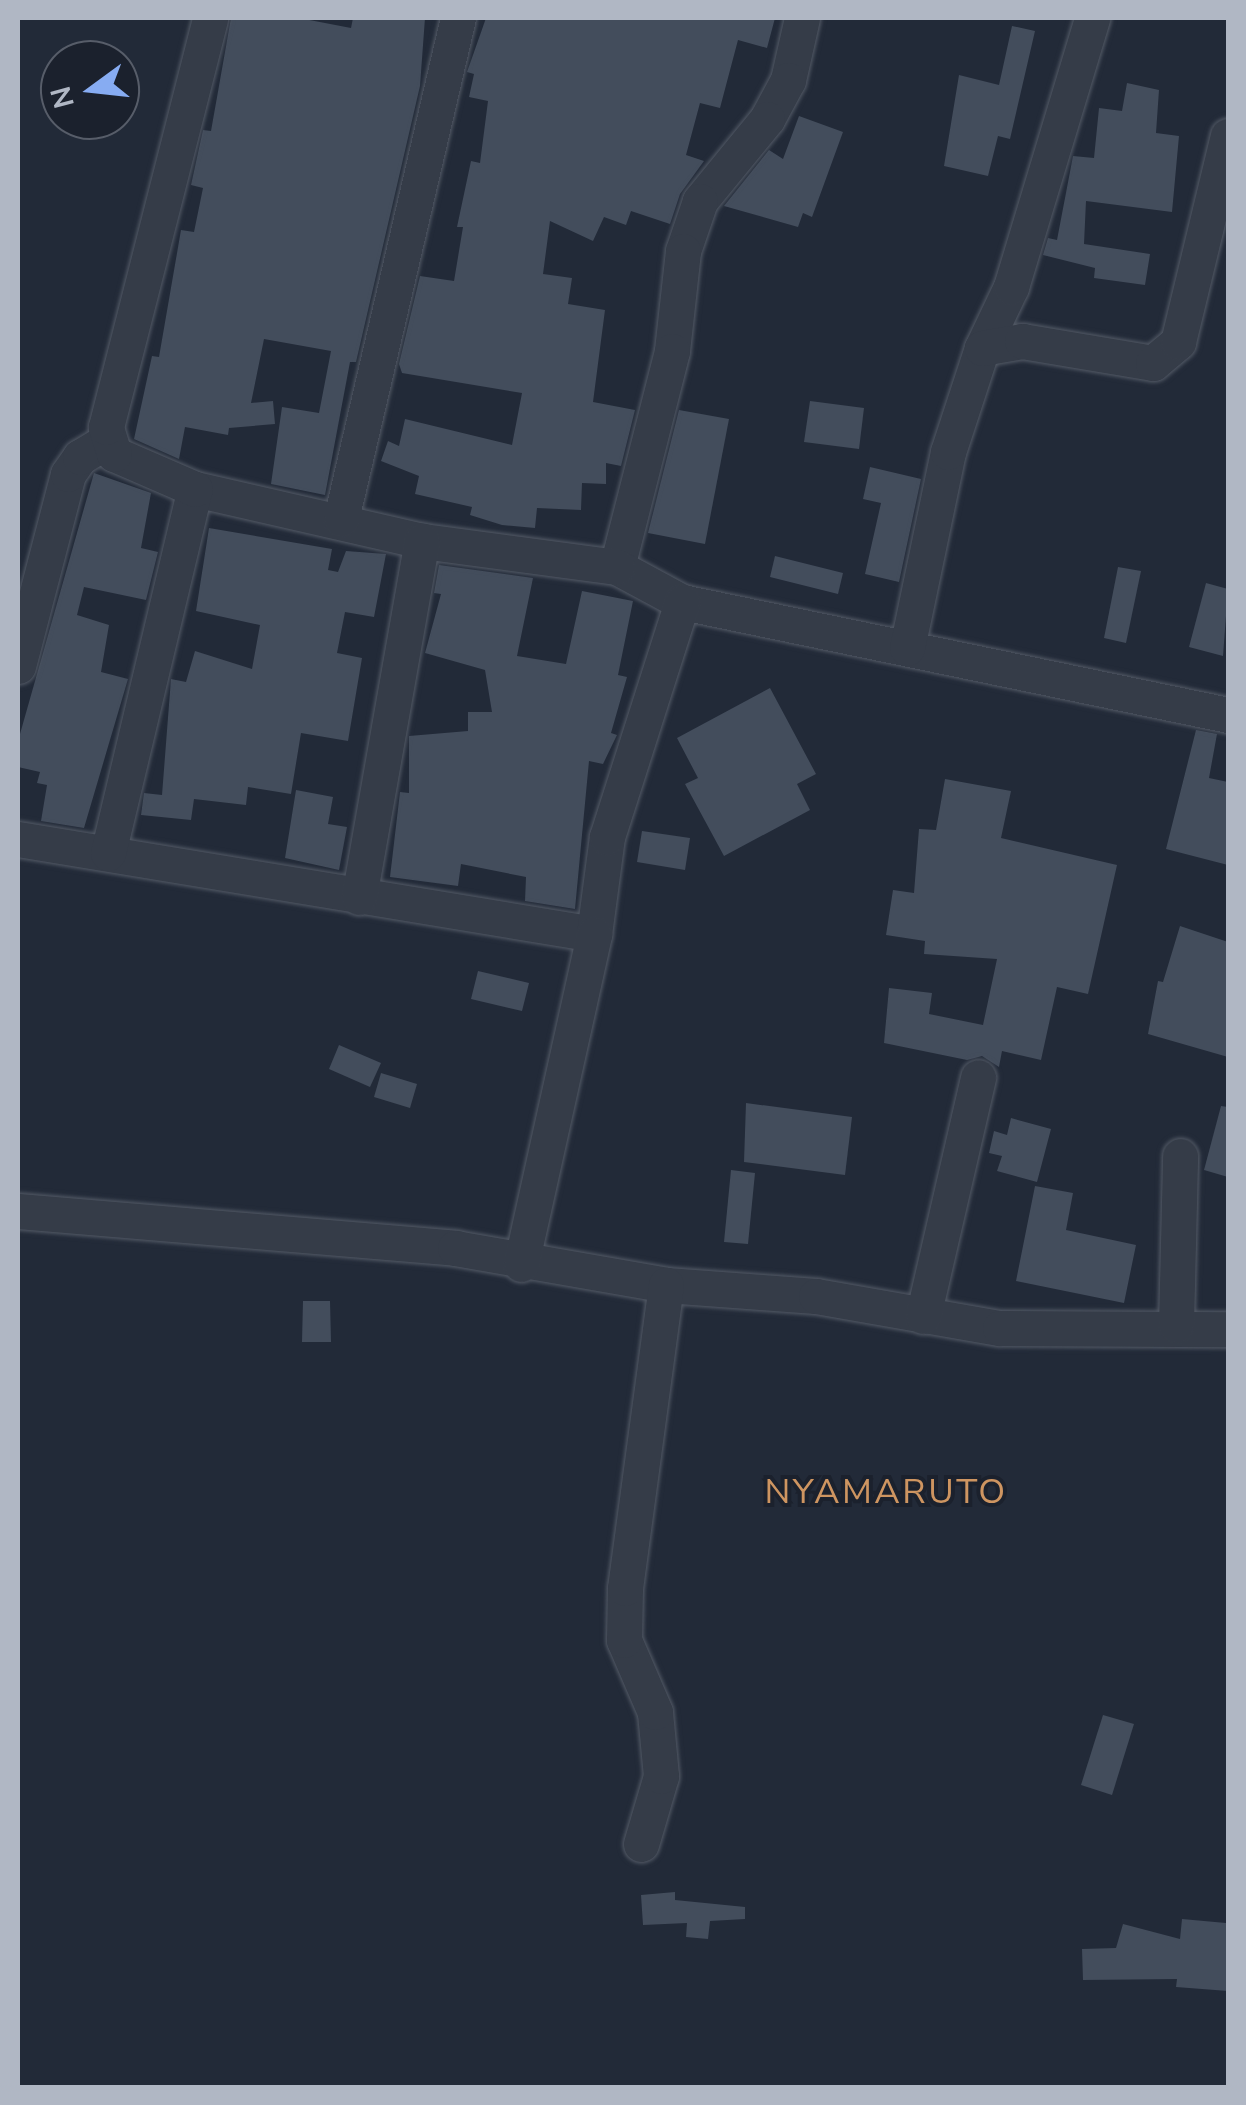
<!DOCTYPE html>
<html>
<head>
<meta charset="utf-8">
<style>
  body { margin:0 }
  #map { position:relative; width:1246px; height:2105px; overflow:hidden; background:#222a38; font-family:"Nunito Sans",sans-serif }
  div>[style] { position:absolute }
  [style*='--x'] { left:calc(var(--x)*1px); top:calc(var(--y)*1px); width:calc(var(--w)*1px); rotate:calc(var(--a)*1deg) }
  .building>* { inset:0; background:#434d5c }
  .roads { filter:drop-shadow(0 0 2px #535a66) drop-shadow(0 0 2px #535a66) }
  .minor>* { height:35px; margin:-17.5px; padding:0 17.5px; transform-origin:17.5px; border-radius:17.5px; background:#353c48 }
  span { translate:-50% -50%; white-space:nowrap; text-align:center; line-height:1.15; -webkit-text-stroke:8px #1b212d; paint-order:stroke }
  .quarter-label { font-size:35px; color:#ce9561; letter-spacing:2.5px }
  .frame { position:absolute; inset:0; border:20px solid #b0b7c4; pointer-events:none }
  .north { position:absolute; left:40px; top:40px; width:100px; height:100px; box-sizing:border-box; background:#1b212d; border:2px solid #575d69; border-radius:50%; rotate:255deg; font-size:28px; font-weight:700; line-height:40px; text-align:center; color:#b0b7c4 }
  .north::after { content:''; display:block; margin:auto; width:35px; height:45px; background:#87acf2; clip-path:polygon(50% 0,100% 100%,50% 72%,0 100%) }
</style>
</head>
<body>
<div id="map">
  <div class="building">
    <i style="clip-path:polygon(231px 18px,299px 18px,351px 28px,353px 18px,425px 18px,420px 86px,356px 362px,350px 362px,325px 495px,271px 484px,282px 407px,319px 413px,331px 351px,264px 339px,251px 403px,273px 401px,275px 424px,229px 428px,228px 435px,185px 427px,179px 459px,134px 439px,152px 356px,159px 357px,181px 230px,194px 232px,203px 188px,191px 185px,203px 130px,211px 131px)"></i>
    <i style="clip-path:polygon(486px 18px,775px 18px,767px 48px,738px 40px,720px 108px,700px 103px,686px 155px,704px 161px,680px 194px,670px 224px,631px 211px,626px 225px,604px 217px,593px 241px,550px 221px,543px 274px,572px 278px,568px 304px,605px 310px,593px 402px,635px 410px,621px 466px,606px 463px,606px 484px,582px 483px,581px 510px,537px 508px,535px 528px,502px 525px,470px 515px,472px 507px,415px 494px,419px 476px,381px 461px,388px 441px,399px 446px,405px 419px,512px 445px,522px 393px,402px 373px,399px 364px,420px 276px,454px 281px,463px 227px,457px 227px,471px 161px,480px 163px,488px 101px,469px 97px,474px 74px,467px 72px)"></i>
    <i style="clip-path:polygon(1012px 26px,1035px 31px,1010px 139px,998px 136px,988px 176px,944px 166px,959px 75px,999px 85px)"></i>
    <i style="clip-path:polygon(1127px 83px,1159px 90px,1156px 133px,1179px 136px,1172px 212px,1086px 201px,1084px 244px,1150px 254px,1145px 285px,1094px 278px,1095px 268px,1043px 255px,1048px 238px,1057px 240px,1073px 156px,1094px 158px,1099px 108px,1122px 111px)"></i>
    <i style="clip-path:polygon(799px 116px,843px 132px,812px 217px,803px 213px,798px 227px,724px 206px,769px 150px,783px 159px)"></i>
    <i style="clip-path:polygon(810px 401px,864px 408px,859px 449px,804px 442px)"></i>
    <i style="clip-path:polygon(679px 410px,729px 419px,705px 544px,648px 533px)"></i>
    <i style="clip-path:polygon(870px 467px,921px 479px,899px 582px,865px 574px,881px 503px,863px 499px)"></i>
    <i style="clip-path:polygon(94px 473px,151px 493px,141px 548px,158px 552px,146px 600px,84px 587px,77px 615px,109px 625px,101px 672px,128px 679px,84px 828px,41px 821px,47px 785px,37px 783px,40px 772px,18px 767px,18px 741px)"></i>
    <i style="clip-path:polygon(209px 528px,332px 549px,328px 570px,338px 572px,346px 551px,386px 554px,374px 617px,345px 612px,337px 653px,362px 658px,348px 741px,301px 733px,291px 794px,248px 787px,246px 805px,194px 799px,191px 820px,141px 815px,144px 793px,162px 795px,171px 679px,186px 682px,195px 651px,252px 669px,260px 625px,196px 611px)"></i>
    <i style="clip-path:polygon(775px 556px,843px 573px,838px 594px,770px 577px)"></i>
    <i style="clip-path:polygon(439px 565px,533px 578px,517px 656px,566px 664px,582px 591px,633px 601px,618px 675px,627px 677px,611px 733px,617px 735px,603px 764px,589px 761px,575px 909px,525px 901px,526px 877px,461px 864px,458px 886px,390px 877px,400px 792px,409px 793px,409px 736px,468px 731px,468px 712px,492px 712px,485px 670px,425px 653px,441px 594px,434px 593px)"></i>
    <i style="clip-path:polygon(1118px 567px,1141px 571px,1126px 643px,1104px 638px)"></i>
    <i style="clip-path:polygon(1206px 583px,1228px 589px,1223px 656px,1189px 647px)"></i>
    <i style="clip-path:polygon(770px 688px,816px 774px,797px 784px,810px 810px,724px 856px,685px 784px,698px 778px,677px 738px)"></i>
    <i style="clip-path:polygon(1196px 730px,1217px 734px,1209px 778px,1228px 782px,1228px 865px,1166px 849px)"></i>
    <i style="clip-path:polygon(945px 779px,1011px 791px,1001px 838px,1117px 865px,1088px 994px,1057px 987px,1041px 1060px,1002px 1051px,999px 1067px,982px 1056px,967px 1060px,884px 1043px,889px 988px,932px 993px,929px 1014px,983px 1025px,997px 959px,924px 954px,925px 941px,886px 935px,893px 890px,914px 893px,919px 829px,936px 830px)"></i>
    <i style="clip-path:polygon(296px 790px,333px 797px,328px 824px,347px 827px,339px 870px,285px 858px)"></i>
    <i style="clip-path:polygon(642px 831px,690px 838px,685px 870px,637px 862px)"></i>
    <i style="clip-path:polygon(1180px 926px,1228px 942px,1228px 1057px,1148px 1034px,1158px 981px,1163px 982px)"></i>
    <i style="clip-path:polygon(478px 971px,529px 983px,522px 1011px,471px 999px)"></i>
    <i style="clip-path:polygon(339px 1045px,381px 1063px,370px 1087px,329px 1069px)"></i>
    <i style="clip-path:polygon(381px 1073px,417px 1084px,410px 1108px,374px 1097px)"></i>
    <i style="clip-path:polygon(746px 1103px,852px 1117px,845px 1175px,744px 1162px)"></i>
    <i style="clip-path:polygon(1221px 1106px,1228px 1107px,1228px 1177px,1204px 1170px)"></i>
    <i style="clip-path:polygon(1011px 1118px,1051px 1129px,1037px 1182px,997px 1171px,1002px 1156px,989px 1153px,994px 1131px,1007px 1135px)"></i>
    <i style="clip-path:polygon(731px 1170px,755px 1173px,748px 1244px,724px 1242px)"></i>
    <i style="clip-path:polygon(1035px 1186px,1073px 1193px,1066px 1230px,1136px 1245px,1124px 1303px,1016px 1281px)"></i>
    <i style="clip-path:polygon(303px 1301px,330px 1301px,331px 1342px,302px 1342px)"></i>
    <i style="clip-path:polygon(1103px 1715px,1134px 1724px,1112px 1795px,1081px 1785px)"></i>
    <i style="clip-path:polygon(675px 1892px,675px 1900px,745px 1907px,745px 1919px,710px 1921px,708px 1939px,686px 1937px,687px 1923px,643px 1925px,641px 1895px)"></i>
    <i style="clip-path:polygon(1182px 1919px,1226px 1923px,1228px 1991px,1176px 1987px,1177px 1979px,1083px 1980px,1082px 1949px,1116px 1948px,1123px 1924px,1180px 1939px)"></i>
  </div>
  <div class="roads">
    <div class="minor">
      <i style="--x:802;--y:18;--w:64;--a:102.7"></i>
      <i style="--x:788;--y:80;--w:44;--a:118.3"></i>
      <i style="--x:767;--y:119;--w:106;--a:129.3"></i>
      <i style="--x:700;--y:201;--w:53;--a:108.8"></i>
      <i style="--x:683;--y:251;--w:101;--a:96.3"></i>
      <i style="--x:672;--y:351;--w:223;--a:104.3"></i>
      <i style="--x:617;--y:567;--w:74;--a:28.3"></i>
      <i style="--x:682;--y:602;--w:558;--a:11.69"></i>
      <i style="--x:982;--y:348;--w:68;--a:-64.6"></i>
      <i style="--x:1011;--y:287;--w:281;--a:-73.2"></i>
      <i style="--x:195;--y:489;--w:233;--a:12.9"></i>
      <i style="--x:422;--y:541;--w:197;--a:7.6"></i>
      <i style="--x:341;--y:519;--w:514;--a:-76.86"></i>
      <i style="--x:907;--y:648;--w:200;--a:-78.2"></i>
      <i style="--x:948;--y:452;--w:109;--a:-71.9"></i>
      <i style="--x:982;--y:348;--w:41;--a:-9.9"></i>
      <i style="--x:1022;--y:341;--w:133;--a:9.5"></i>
      <i style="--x:1153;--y:363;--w:33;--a:-40"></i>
      <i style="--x:1178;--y:342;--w:212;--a:-76.4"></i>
      <i style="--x:18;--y:666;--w:198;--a:-75.4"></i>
      <i style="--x:68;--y:474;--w:21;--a:-55"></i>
      <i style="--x:80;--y:457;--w:31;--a:-31"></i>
      <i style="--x:18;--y:839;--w:584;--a:9.37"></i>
      <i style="--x:594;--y:934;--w:98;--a:-82.4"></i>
      <i style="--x:607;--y:837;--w:247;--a:-72.3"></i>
      <i style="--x:108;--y:853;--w:374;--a:-76.6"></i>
      <i style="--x:195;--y:489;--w:88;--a:-156.6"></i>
      <i style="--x:114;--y:454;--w:28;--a:-107"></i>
      <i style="--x:106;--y:427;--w:422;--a:-75.7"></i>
      <i style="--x:359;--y:897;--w:362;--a:-80"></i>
      <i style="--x:18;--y:1211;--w:439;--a:4.8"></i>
      <i style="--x:455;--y:1248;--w:214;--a:9.9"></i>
      <i style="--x:666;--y:1285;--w:150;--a:4.2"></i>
      <i style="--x:816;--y:1296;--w:187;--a:9.9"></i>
      <i style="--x:1000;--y:1328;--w:228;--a:0.3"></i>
      <i style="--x:521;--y:1264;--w:338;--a:-77.5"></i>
      <i style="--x:923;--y:1316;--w:245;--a:-77"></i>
      <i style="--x:1176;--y:1325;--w:169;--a:-88.6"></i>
      <i style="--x:641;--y:1844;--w:71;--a:-73.6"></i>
      <i style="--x:661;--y:1776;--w:64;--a:-95.4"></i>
      <i style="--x:655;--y:1712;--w:78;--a:-113.3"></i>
      <i style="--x:624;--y:1640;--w:52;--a:-88.9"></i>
      <i style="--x:625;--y:1588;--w:306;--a:-82.3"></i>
    </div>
  </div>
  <div class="quarter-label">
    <span style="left:886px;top:1492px">NYAMARUTO</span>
  </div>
  <div class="frame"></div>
  <div class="north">N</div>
</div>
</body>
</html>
